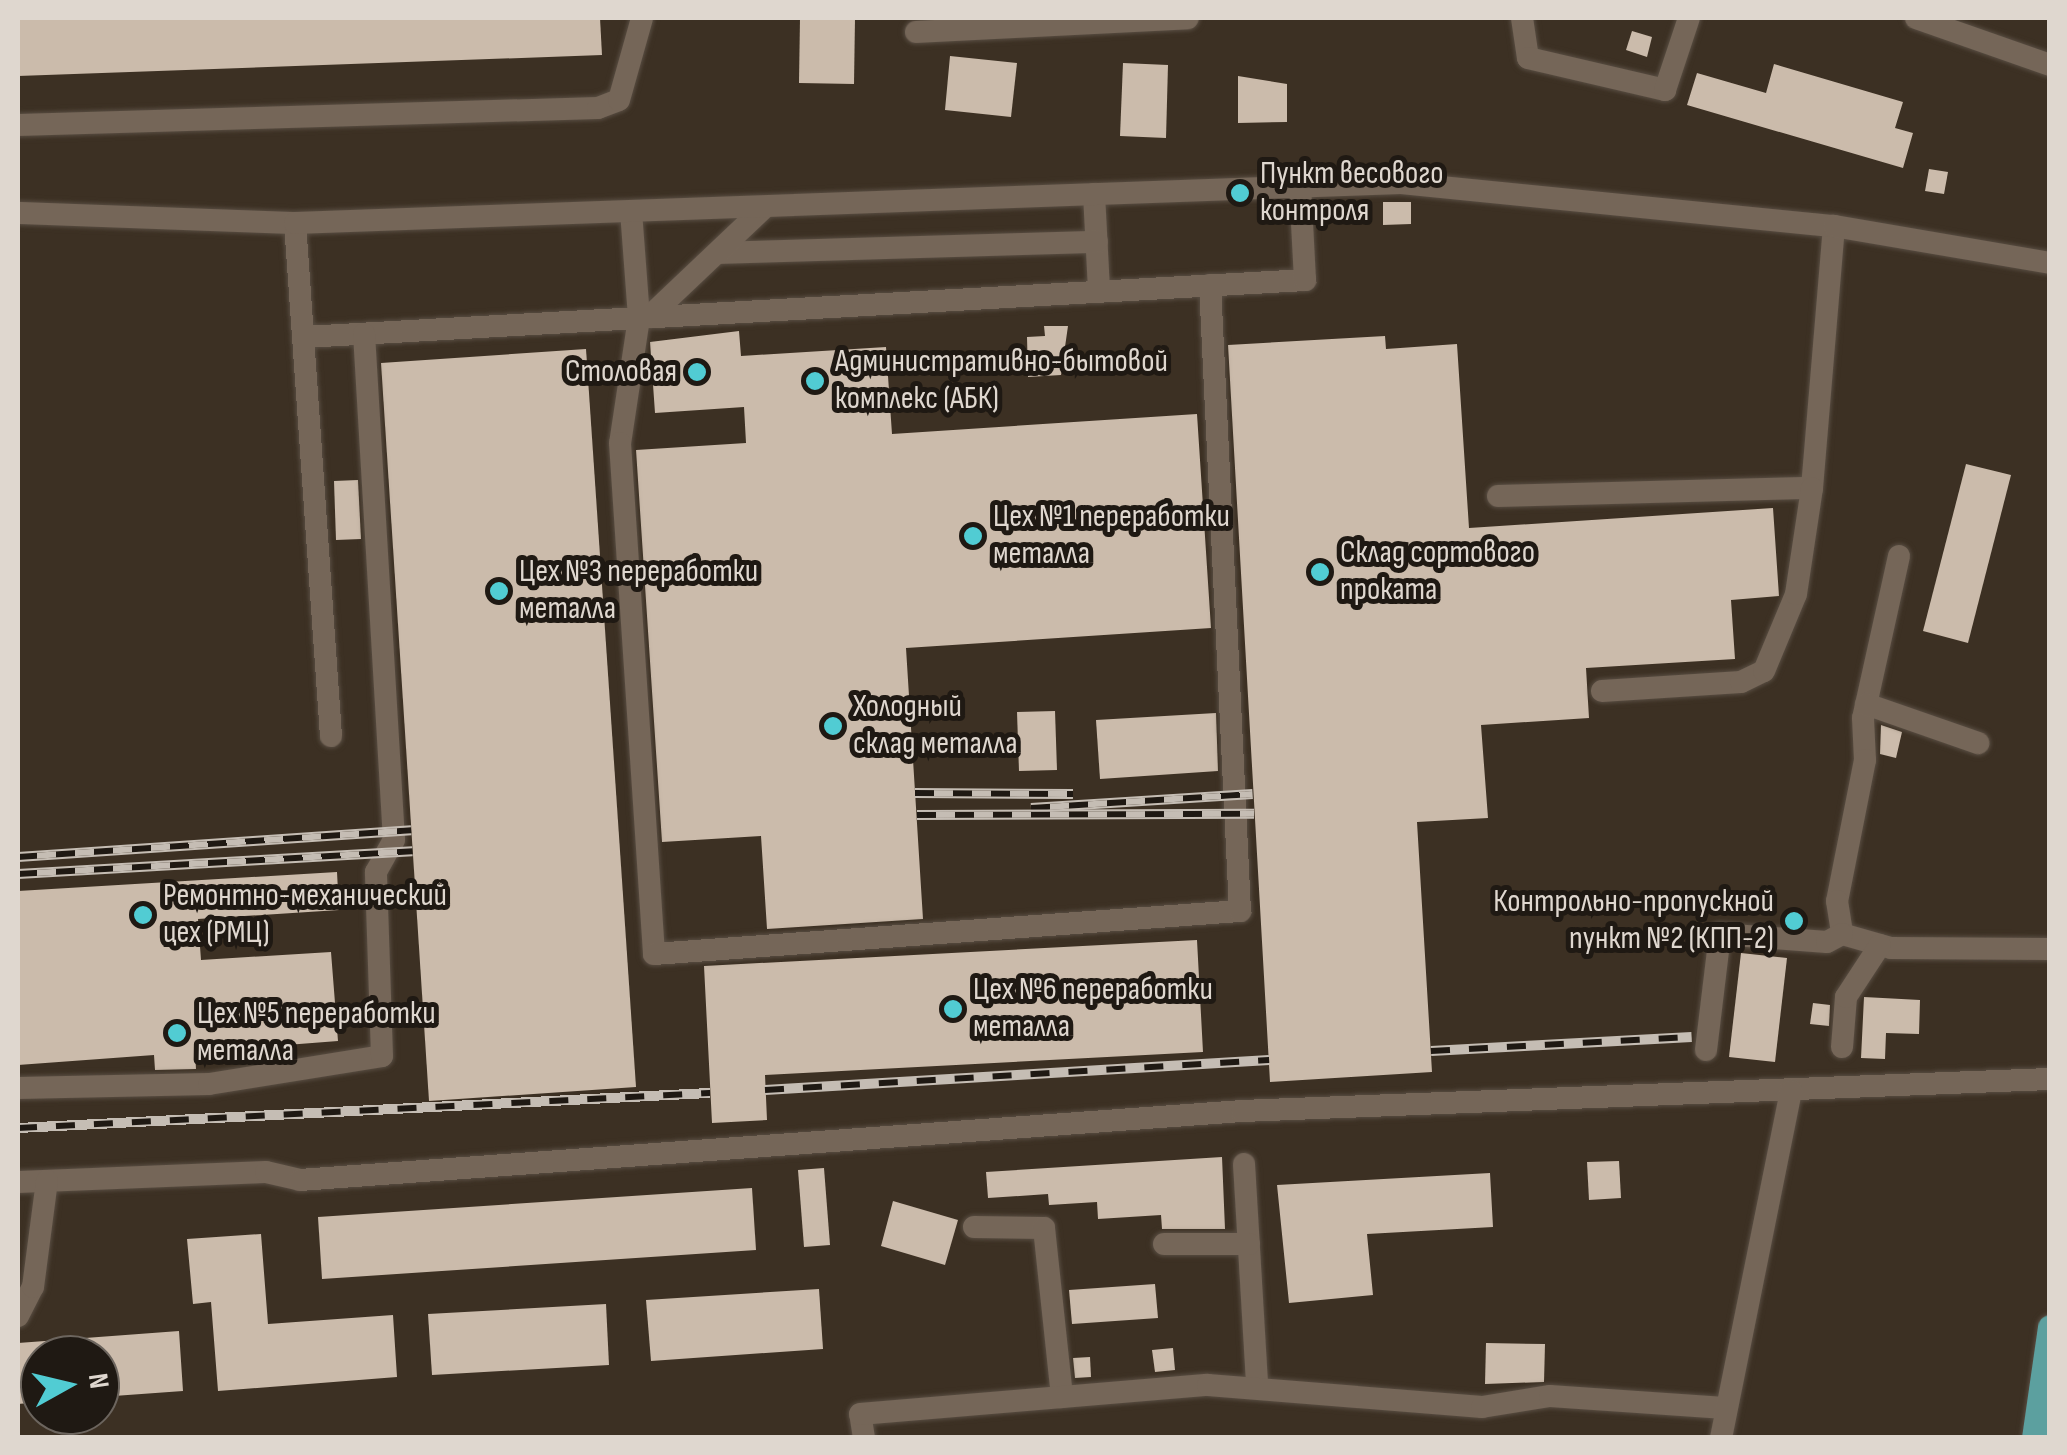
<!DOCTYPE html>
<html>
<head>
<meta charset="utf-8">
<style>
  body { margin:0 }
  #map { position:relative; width:2067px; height:1455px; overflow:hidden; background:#3c3023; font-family:"Sofia Sans Condensed",sans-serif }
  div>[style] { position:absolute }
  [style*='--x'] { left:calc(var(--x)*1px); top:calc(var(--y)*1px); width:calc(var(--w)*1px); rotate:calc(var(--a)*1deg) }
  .building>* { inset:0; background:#cbbbab }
  .roads { filter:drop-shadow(0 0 2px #584d42) drop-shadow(0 0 2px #584d42) }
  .minor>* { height:22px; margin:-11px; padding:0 11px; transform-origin:11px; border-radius:11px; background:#756658 }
  .major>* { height:25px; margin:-12.5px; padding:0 12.5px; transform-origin:12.5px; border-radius:12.5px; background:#5ca09f }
  .rail>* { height:10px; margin-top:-5px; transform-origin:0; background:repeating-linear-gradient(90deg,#1f1913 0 19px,#c5bdb4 0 38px); box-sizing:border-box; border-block:2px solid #c5bdb4 }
  .dots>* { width:28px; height:28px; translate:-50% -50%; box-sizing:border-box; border:5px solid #1f1913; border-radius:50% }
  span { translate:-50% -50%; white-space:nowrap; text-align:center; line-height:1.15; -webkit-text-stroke:10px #1f1913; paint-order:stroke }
  .poi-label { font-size:32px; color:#dfd7cf }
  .left { translate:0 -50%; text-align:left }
  .right { translate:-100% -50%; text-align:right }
  .frame { position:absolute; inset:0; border:20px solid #dfd7cf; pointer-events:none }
  .north { position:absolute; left:20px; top:1335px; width:100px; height:100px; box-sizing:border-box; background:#1f1913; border:2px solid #6c655e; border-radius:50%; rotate:82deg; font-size:28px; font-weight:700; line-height:40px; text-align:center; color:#dfd7cf }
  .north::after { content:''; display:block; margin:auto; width:35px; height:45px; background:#51ccd3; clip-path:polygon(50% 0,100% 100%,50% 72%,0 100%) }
</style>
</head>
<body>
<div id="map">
  <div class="building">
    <i style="clip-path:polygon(18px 18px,600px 18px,602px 55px,18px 76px)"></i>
    <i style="clip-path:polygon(800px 18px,855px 18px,854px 84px,799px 83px)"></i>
    <i style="clip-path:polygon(1632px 31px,1652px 37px,1647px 57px,1626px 50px)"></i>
    <i style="clip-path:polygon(950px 56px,1017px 63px,1011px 117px,945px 110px)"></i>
    <i style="clip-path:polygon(1123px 63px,1168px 65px,1166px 138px,1120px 136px)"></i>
    <i style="clip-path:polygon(1774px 64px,1903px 102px,1895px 128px,1913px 133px,1903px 168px,1687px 105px,1697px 73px,1766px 93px)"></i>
    <i style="clip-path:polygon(1238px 76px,1287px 84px,1287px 122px,1238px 123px)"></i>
    <i style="clip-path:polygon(1929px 169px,1948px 172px,1944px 194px,1925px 191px)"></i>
    <i style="clip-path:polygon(1383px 202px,1411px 202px,1411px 224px,1383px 225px)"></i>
    <i style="clip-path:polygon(1044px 326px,1068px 326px,1061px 375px,1028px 377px,1027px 337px,1045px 336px)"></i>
    <i style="clip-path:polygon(739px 331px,741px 356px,886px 347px,892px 434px,1197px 414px,1211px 628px,906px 648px,923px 919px,767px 929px,761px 836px,662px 842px,636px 450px,746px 443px,744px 407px,655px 413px,650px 342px)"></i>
    <i style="clip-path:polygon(1385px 336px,1386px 349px,1457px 344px,1469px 528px,1773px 508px,1779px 596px,1731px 600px,1735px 659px,1586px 668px,1589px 718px,1481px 725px,1488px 818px,1417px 822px,1432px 1072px,1270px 1082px,1228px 345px)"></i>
    <i style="clip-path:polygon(586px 349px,636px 1087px,429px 1101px,381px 363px)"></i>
    <i style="clip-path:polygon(1966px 464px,2011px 475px,1968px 643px,1923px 631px)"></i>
    <i style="clip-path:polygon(358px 480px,361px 539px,336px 540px,334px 481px)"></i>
    <i style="clip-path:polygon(1055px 711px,1057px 770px,1019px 771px,1017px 712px)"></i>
    <i style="clip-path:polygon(1216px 713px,1218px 771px,1100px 779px,1096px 720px)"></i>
    <i style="clip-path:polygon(1881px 725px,1902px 732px,1896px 758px,1880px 754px)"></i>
    <i style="clip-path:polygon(337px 872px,339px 910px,198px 919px,201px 960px,331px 952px,338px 1041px,195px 1052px,196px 1069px,155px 1070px,154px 1055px,18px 1065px,18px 891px)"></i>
    <i style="clip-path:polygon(1197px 940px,1203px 1052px,765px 1075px,767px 1120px,712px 1123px,704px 966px)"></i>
    <i style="clip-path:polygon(1741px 953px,1787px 958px,1775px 1062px,1729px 1057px)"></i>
    <i style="clip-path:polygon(1864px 997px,1920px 1000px,1919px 1034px,1886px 1033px,1885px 1059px,1861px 1058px)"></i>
    <i style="clip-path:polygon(1813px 1003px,1830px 1005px,1829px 1026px,1810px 1024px)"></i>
    <i style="clip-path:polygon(1222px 1157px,1225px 1229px,1162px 1229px,1161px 1215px,1098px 1219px,1097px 1202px,1049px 1205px,1048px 1194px,988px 1198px,986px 1172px)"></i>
    <i style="clip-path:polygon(1619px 1161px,1621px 1198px,1589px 1200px,1587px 1162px)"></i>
    <i style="clip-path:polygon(824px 1168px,830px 1245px,804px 1247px,798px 1170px)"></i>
    <i style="clip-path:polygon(1490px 1173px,1493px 1227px,1367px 1234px,1373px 1295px,1289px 1303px,1277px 1185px)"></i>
    <i style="clip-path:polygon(752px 1188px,756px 1250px,322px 1279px,318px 1217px)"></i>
    <i style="clip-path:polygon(893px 1201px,958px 1220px,945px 1265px,881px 1246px)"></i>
    <i style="clip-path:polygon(261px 1234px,268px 1324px,393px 1315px,397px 1377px,218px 1391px,211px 1302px,193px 1304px,187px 1239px)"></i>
    <i style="clip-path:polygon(1155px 1284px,1158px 1318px,1072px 1324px,1069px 1290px)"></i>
    <i style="clip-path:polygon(819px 1289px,823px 1349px,651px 1361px,646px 1300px)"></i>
    <i style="clip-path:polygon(606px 1304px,609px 1365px,432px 1375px,428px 1314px)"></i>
    <i style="clip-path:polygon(179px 1331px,183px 1391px,100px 1397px,100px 1355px,40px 1355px,40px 1402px,18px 1404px,18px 1343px)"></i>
    <i style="clip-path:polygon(1486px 1343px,1545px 1344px,1544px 1382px,1485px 1384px)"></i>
    <i style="clip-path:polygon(1173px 1348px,1175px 1370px,1155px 1372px,1152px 1350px)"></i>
    <i style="clip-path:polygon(1090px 1357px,1091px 1377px,1075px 1378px,1073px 1358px)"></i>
  </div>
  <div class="roads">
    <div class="minor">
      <i style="--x:1522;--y:18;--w:40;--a:81.5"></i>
      <i style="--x:1528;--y:58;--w:141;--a:13.1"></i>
      <i style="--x:1665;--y:90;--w:76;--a:-71.6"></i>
      <i style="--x:1916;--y:18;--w:142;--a:19.3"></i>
      <i style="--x:916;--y:32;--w:272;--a:-2.9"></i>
      <i style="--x:18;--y:125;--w:580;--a:-1.68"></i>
      <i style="--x:598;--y:108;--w:22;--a:-21"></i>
      <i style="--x:619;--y:100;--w:85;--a:-74.3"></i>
      <i style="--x:1094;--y:194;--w:97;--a:87"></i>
      <i style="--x:631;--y:211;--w:107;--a:85.7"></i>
      <i style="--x:639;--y:318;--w:126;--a:98.6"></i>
      <i style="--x:620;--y:443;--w:512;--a:86.19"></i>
      <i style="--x:654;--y:954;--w:588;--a:-4.2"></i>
      <i style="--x:1240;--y:911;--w:627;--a:-92.74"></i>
      <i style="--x:18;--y:213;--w:277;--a:2.1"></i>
      <i style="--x:718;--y:253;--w:379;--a:-1.7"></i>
      <i style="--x:649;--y:317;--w:160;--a:-43.5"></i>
      <i style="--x:305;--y:337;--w:1002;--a:-3.26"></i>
      <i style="--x:1305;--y:280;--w:94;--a:-93"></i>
      <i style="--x:1498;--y:496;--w:314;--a:-1.5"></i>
      <i style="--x:1812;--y:488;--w:263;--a:-85.2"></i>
      <i style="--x:1899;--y:556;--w:166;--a:102.5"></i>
      <i style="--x:1863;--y:718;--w:42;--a:87.3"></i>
      <i style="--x:1865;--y:760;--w:144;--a:101.2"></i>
      <i style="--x:1837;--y:901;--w:33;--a:81"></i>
      <i style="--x:1842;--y:934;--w:51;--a:15.9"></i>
      <i style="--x:1891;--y:948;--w:159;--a:0.4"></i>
      <i style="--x:1602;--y:691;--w:139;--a:-3.7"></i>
      <i style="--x:1741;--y:682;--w:25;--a:-26"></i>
      <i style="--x:1764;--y:671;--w:83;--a:-67.4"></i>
      <i style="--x:1796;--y:594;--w:107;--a:-81.4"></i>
      <i style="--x:1866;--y:704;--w:119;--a:19.2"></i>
      <i style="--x:331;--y:736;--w:514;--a:-94.01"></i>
      <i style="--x:295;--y:223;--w:1107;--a:-2.07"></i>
      <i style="--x:1401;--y:183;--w:435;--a:5.7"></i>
      <i style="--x:1834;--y:226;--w:219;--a:9.7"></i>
      <i style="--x:1842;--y:1047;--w:50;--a:-85.4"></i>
      <i style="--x:1846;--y:997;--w:62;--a:-56.8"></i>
      <i style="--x:1706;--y:1050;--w:117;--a:-83.1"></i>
      <i style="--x:1720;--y:934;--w:107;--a:4.3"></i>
      <i style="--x:1827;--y:942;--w:17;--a:-28"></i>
      <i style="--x:18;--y:1088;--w:191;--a:-1.2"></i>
      <i style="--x:209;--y:1084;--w:175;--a:-9.2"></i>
      <i style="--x:382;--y:1056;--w:184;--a:-91.9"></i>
      <i style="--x:376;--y:872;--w:37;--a:-61"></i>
      <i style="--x:394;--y:840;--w:507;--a:-93.39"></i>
      <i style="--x:1244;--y:1164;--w:222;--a:86.6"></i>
      <i style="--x:18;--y:1182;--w:248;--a:-2.3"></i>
      <i style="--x:266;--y:1172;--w:35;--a:13"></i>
      <i style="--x:300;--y:1180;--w:945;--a:-4.19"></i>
      <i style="--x:1242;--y:1111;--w:809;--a:-2.27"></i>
      <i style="--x:974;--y:1227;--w:70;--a:0.8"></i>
      <i style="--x:1044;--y:1228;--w:170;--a:83.9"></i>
      <i style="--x:1164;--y:1244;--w:85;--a:0"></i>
      <i style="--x:18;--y:1316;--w:33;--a:-63"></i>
      <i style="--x:33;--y:1287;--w:107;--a:-82.5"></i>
      <i style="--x:864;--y:1438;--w:24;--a:-99"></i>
      <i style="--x:860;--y:1414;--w:349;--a:-4.8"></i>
      <i style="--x:1208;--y:1385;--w:275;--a:4.6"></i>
      <i style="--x:1482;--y:1407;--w:69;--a:-9.2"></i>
      <i style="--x:1550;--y:1396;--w:175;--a:3.9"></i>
      <i style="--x:1721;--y:1438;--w:354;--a:-78.6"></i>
    </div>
    <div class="major">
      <i style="--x:2034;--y:1438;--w:112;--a:-81.8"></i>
    </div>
  </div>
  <div class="rail">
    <i style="--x:915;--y:793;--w:158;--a:0.4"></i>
    <i style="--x:1031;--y:808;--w:222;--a:-3.6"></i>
    <i style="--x:917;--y:815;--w:337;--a:-0.2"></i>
    <i style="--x:18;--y:857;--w:394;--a:-3.9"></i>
    <i style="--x:18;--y:874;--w:395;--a:-3.3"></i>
    <i style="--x:1431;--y:1051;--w:261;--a:-3.1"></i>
    <i style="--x:765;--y:1090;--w:505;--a:-3.41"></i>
    <i style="--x:18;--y:1128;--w:693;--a:-2.9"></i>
  </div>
  <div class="dots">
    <i style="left:1240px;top:193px;background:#51ccd3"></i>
    <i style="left:697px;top:372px;background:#51ccd3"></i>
    <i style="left:815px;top:381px;background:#51ccd3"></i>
    <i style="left:973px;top:536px;background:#51ccd3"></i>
    <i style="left:1320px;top:572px;background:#51ccd3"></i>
    <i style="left:499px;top:591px;background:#51ccd3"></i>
    <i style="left:833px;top:726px;background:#51ccd3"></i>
    <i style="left:143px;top:915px;background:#51ccd3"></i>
    <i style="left:1794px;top:921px;background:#51ccd3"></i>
    <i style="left:953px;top:1009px;background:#51ccd3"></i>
    <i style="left:177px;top:1033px;background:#51ccd3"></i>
  </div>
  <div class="poi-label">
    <span class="left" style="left:1260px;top:193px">Пункт весового<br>контроля</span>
    <span class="left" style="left:835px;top:381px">Административно-бытовой<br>комплекс (АБК)</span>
    <span class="right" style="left:677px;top:372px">Столовая</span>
    <span class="left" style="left:993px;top:536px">Цех №1 переработки<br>металла</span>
    <span class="left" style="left:1340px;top:572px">Склад сортового<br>проката</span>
    <span class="left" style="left:519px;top:591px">Цех №3 переработки<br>металла</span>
    <span class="left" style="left:853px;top:726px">Холодный<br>склад металла</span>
    <span class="left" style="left:163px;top:915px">Ремонтно-механический<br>цех (РМЦ)</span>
    <span class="right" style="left:1774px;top:921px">Контрольно-пропускной<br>пункт №2 (КПП-2)</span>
    <span class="left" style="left:973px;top:1009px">Цех №6 переработки<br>металла</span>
    <span class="left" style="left:197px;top:1033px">Цех №5 переработки<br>металла</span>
  </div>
  <div class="frame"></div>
  <div class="north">N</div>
</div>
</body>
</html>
